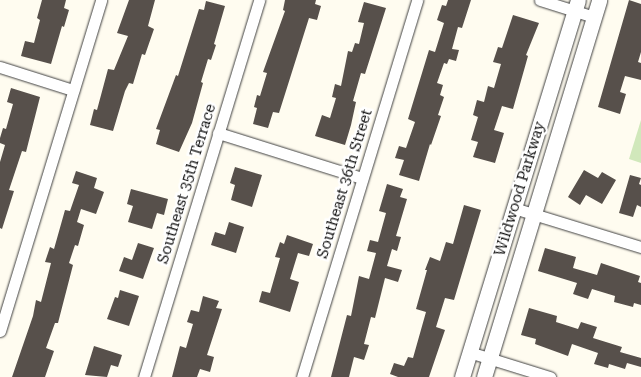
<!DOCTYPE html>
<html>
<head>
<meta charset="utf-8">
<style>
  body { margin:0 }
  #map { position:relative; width:641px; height:377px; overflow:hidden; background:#fffcf0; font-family:"Roboto Serif",serif }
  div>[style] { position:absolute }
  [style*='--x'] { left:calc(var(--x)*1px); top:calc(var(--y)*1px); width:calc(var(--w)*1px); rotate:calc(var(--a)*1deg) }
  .green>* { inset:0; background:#d1e8bb }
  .building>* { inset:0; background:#57504b }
  .roads { filter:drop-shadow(0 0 1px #414141) drop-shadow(0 0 1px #414141) }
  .minor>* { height:11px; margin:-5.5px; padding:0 5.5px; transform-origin:5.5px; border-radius:5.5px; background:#fff }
  .tertiary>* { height:15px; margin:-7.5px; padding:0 7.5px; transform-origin:7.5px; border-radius:7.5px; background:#fff }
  span { translate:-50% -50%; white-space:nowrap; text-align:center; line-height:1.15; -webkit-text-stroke:5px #fff; paint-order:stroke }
  .street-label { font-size:15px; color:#0e0e0e }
</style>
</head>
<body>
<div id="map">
  <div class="green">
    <i style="clip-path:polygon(641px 120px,641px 163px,629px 159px)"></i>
  </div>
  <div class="building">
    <i style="clip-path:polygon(42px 0,66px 0,64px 8px,69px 10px,64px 27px,62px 26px,51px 64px,21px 56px,25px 41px,34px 43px,40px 20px,37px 18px)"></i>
    <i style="clip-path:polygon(129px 0,155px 0,148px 26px,154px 29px,145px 55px,142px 54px,133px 84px,129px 83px,125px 91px,113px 131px,90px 125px,94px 109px,97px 110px,108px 69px,114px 70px,128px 36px,117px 33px)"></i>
    <i style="clip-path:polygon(285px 0,316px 0,315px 4px,321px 6px,317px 20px,309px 18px,279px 113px,273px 112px,268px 128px,253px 124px,257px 108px,254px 107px,257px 95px,260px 96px,267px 73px,263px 72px,285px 11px,283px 10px)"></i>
    <i style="clip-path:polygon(448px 0,471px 0,462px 28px,458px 27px,452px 49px,459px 50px,456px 61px,449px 59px,447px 64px,444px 63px,437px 83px,443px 85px,440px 95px,444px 97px,438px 115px,441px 116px,431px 145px,430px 144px,419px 181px,399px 175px,404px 160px,395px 158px,399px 146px,406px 148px,415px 122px,408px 119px,429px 50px,435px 52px,444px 23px,437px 20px,442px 5px,446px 6px)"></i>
    <i style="clip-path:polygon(629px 0,641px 4px,641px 52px,638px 62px,641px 63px,641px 80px,625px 76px,620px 92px,626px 94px,620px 114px,598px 107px)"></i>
    <i style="clip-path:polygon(206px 1px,225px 6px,214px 44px,216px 45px,211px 60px,208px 59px,201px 82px,203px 83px,192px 123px,179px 152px,156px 144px,160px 130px,156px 129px,176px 75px,178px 76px,199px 9px,204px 10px)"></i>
    <i style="clip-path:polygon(364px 2px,386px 8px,365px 74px,361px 73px,353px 101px,356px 102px,351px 125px,345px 145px,315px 136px,322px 115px,330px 118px,336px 98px,332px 97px,335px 84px,341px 86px,348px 51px,352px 52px,355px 43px,359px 44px,364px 23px,358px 22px)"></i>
    <i style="clip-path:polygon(513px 15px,539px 23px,526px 55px,528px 56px,513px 109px,502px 106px,494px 130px,504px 133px,495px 163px,473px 157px,478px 142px,471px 140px,478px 117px,473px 115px,477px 100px,484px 102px,488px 86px,494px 88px,501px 64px,493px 62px,498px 47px,502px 48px)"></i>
    <i style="clip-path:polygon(11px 88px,40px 97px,26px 152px,22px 151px,9px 190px,14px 191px,2px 229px,0 228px,0 162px,5px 145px,0 143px,0 138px,3px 128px,6px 129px,13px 104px,7px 102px)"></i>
    <i style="clip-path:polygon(235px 167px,262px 175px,252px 207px,231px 200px,235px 185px,230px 183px)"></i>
    <i style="clip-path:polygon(584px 170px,598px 178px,602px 172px,616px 180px,602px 204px,586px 195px,580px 205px,568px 197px)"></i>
    <i style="clip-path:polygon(76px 171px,97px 178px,94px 188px,104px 192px,96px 214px,81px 209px,77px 222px,84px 225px,78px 246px,75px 245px,69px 263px,73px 265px,58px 323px,55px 323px,46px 348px,54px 351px,45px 377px,12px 377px,33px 316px,36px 300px,41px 302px,51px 263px,45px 262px,50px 247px,54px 249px,65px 210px,70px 211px,79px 185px,72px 183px)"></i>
    <i style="clip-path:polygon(630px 175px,641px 178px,639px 184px,641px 185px,641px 207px,637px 205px,633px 217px,619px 213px)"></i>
    <i style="clip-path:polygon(387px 184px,403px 189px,400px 197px,407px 199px,396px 236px,401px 237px,397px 251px,392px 249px,387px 266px,402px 270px,398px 282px,385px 278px,375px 318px,371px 317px,364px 344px,369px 345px,364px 360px,354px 357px,349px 377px,331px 377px,347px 315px,351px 316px,359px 276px,369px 279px,376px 253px,367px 251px,370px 240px,378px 242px,386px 213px,379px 211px)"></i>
    <i style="clip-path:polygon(131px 189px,168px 199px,164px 215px,157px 213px,152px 229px,128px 222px,133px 206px,127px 204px)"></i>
    <i style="clip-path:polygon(464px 205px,481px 210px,454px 300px,445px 298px,436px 327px,445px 330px,429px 377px,398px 377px,390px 374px,394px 363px,404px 366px,408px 357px,413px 358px,426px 312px,416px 309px,427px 270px,425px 270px,430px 257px,440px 261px,446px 242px,453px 244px)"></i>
    <i style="clip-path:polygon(229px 222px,244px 227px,236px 253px,211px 245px,215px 232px,225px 235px)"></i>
    <i style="clip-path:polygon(287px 235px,313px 244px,309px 256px,298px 253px,290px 279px,299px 282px,290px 312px,259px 302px,262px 291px,270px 293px,280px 258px,275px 257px,280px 242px,284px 244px)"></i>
    <i style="clip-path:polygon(138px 243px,154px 248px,143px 279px,119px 271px,124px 257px,132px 260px)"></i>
    <i style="clip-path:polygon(545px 248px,576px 257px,573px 268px,597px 275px,601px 263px,640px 276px,638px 282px,641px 283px,641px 305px,634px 303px,633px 307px,614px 302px,615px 296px,592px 289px,588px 299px,573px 294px,577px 283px,538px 271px)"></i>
    <i style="clip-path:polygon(120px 290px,139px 296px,129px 326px,107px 319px,115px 297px,118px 298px)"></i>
    <i style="clip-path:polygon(203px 296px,219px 301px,216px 308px,222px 309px,207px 355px,214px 357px,210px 372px,200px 369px,197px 377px,172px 377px,180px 346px,186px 348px,193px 324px,187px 322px,191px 310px,199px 312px)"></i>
    <i style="clip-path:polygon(529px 308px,557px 316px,556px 322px,578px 329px,581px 322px,597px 327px,593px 338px,622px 347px,620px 352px,641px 358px,641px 367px,627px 363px,625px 369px,609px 364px,608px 368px,594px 364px,598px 353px,572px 344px,568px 356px,535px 344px,536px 339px,521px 335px)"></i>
    <i style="clip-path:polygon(94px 346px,122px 355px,118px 367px,111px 365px,107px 377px,85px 375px)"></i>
  </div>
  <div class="roads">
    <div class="minor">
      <i style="--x:540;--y:0;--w:57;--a:17.5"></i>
      <i style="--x:0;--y:67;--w:77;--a:17.5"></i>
      <i style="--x:218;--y:133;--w:151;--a:17.4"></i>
      <i style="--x:514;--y:208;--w:133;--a:17.1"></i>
      <i style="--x:0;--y:331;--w:346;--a:-73"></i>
      <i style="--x:469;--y:352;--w:85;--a:17.2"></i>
      <i style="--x:144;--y:377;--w:394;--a:-73"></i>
      <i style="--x:302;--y:377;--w:394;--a:-73"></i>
    </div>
    <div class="tertiary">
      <i style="--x:462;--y:377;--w:394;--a:-72.9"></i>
      <i style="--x:484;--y:377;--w:394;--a:-73"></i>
    </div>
  </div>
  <div class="street-label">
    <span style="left:187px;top:184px;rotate:-73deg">Southeast 35th Terrace</span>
    <span style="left:345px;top:184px;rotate:-73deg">Southeast 36th Street</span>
    <span style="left:520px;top:189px;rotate:-73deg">Wildwood Parkway</span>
  </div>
</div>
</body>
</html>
